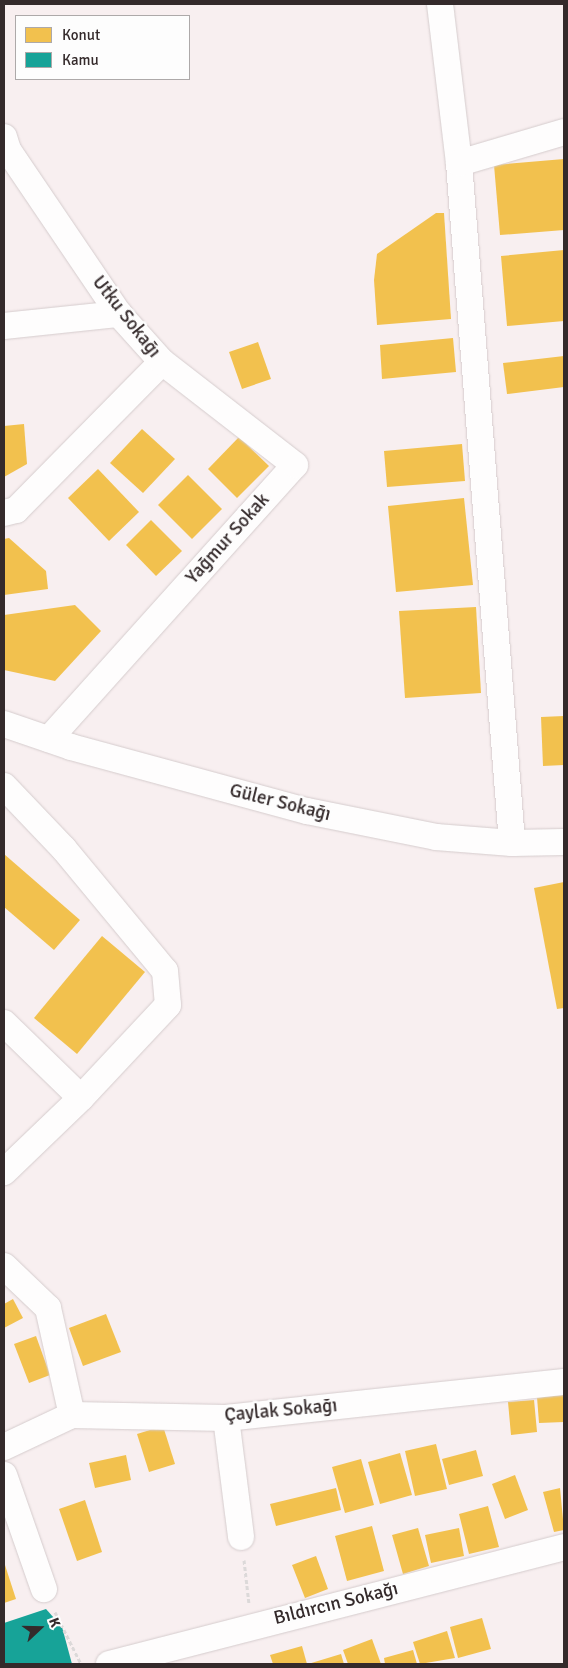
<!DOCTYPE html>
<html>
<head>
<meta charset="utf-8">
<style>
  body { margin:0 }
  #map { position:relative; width:568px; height:1668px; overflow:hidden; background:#f8eff0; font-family:Signika,sans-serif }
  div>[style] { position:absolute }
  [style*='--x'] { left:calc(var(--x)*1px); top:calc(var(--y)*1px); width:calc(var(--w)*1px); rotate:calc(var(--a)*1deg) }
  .homes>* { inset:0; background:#f2c14e }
  .public>* { inset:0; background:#17a398 }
  .path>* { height:3px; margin-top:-1.5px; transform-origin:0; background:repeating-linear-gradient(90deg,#dcd9d9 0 4px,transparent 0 6.5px) }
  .roads { filter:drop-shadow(0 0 1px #d5cccd) drop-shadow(0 0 1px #d5cccd) }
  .street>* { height:26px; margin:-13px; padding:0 13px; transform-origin:13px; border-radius:13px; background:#fefdfd }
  span { translate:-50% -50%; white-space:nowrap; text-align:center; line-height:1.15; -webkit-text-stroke:5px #fdfdfd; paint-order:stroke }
  .street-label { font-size:19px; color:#342a2b }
  .frame { position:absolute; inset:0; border:5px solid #342a2b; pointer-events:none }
  .legend { position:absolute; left:15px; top:15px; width:175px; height:65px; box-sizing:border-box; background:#fdfdfd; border:1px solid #ada9a9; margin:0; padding:6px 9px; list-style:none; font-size:15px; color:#342a2b }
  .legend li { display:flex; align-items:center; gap:10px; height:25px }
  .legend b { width:25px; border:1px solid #ada9a9 }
  .north { position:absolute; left:15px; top:1603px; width:50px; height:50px; -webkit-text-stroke:4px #fdfdfd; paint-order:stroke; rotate:69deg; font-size:14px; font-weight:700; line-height:20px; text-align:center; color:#342a2b }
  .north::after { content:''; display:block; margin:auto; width:18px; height:22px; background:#342a2b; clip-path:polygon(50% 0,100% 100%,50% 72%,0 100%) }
</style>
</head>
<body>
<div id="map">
  <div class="homes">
    <i style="clip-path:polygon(564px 159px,564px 230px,500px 235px,494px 165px)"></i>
    <i style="clip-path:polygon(436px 213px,444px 213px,451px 319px,377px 325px,374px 280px,377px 254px)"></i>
    <i style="clip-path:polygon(564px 250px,564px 321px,507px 326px,501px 256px)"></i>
    <i style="clip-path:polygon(453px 338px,456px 372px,382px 379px,380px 345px)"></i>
    <i style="clip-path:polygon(258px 342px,271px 379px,242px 389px,229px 352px)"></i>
    <i style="clip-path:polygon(564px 356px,564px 387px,507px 394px,503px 363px)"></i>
    <i style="clip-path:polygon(24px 424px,27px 464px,4px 477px,4px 426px)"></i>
    <i style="clip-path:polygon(142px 429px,175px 459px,143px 493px,110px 463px)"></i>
    <i style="clip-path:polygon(239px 437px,269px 466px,237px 498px,208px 469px)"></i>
    <i style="clip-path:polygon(462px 444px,465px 481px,387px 487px,384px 451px)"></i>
    <i style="clip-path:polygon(98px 469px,139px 512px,109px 541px,68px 498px)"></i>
    <i style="clip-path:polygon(188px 475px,222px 509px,192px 539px,158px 505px)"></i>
    <i style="clip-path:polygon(464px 498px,473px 585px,396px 592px,388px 506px)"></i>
    <i style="clip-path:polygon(151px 520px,182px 551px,156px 576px,126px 545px)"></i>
    <i style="clip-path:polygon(9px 538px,46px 571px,48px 589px,4px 595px,4px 539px)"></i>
    <i style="clip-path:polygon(75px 605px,101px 631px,55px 681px,4px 670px,4px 615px)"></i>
    <i style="clip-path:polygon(476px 607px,481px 693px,405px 698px,399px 611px)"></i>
    <i style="clip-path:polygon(564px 716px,564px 765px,543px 766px,541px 717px)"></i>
    <i style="clip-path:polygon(4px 854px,80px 920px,54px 950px,4px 907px)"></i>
    <i style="clip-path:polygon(564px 882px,564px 1008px,557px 1009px,534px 888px)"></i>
    <i style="clip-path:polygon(102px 936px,145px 972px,77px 1054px,34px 1018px)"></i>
    <i style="clip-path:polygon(13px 1299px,23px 1318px,4px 1328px,4px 1304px)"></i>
    <i style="clip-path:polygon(106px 1314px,121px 1352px,83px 1366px,69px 1328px)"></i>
    <i style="clip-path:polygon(36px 1336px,50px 1375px,29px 1383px,14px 1344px)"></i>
    <i style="clip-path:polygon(564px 1395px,564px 1422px,539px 1423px,537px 1397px)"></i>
    <i style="clip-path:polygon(534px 1400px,537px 1432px,511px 1435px,508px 1402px)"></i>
    <i style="clip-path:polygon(163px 1426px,175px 1464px,149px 1472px,137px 1434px)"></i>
    <i style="clip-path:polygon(436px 1444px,447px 1489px,415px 1496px,405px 1451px)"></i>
    <i style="clip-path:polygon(476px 1450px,483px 1476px,449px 1485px,442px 1459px)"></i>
    <i style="clip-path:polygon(400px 1453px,412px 1495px,380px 1504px,368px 1462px)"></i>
    <i style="clip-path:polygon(126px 1455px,131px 1480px,95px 1488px,89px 1463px)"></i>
    <i style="clip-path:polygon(361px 1459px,374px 1505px,345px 1513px,332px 1467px)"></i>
    <i style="clip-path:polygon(515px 1475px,528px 1510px,505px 1519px,492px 1484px)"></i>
    <i style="clip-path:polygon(336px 1488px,341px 1510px,276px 1526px,270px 1504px)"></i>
    <i style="clip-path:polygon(560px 1488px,564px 1530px,554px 1532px,543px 1492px)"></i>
    <i style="clip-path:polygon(85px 1500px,102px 1552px,77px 1561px,59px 1509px)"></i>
    <i style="clip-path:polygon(488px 1506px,499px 1547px,469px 1554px,459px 1514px)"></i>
    <i style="clip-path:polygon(372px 1526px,384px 1571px,347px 1581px,335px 1536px)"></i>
    <i style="clip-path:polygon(418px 1528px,429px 1566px,403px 1574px,392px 1535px)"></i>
    <i style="clip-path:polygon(459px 1528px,464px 1556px,431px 1563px,425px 1535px)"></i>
    <i style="clip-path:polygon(316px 1556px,328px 1589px,305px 1598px,292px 1565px)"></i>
    <i style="clip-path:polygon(4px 1562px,16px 1599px,4px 1603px)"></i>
    <i style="clip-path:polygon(482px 1618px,491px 1649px,458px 1658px,450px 1627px)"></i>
    <i style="clip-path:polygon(447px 1631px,455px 1658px,420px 1664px,413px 1642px)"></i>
    <i style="clip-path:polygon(372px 1639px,381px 1664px,348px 1664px,343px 1650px)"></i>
    <i style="clip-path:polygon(302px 1646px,307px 1664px,273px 1664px,270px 1655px)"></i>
    <i style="clip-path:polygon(413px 1650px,417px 1664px,385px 1664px,384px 1658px)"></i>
    <i style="clip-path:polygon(341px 1654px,344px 1664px,308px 1664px)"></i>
  </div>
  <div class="public">
    <i style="clip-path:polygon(46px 1609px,62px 1627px,72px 1664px,4px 1664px,4px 1623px)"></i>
  </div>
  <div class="path">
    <i style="--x:244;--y:1560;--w:44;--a:83.5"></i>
    <i style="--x:55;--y:1612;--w:58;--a:63.4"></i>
  </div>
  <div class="roads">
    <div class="street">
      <i style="--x:440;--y:4;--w:160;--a:83.2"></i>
      <i style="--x:459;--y:163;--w:682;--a:85.54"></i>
      <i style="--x:4;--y:137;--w:14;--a:73"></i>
      <i style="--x:8;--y:150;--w:198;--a:55.9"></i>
      <i style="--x:119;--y:314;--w:64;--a:48.1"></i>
      <i style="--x:162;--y:362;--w:208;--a:134.6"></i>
      <i style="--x:16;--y:510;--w:12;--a:166"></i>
      <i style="--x:459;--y:163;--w:109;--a:-16.4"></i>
      <i style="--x:4;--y:326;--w:116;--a:-6"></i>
      <i style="--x:4;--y:724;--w:71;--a:18.9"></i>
      <i style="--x:71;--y:747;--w:245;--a:15.2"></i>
      <i style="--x:307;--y:811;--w:132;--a:11.4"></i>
      <i style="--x:436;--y:837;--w:76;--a:4.5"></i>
      <i style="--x:512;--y:843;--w:52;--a:-1.1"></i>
      <i style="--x:49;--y:739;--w:368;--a:-48.1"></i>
      <i style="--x:295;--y:465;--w:168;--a:-142.2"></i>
      <i style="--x:4;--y:786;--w:87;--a:46.4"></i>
      <i style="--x:64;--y:849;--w:158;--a:50.4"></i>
      <i style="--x:165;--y:971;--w:34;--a:85"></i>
      <i style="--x:168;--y:1005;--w:127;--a:133.1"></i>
      <i style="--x:81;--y:1098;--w:107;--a:136.1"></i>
      <i style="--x:4;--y:1023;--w:107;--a:44.2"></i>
      <i style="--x:4;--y:1266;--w:61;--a:43.7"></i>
      <i style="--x:48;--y:1308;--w:110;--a:77.4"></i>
      <i style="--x:226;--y:1418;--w:120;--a:82.8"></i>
      <i style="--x:4;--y:1447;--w:75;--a:-25.2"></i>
      <i style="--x:72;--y:1415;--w:154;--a:1.1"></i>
      <i style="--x:226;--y:1418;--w:340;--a:-6.1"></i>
      <i style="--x:4;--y:1475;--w:121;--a:70.7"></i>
      <i style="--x:109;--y:1664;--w:470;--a:-14.4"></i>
    </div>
  </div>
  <div class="street-label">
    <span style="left:126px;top:317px;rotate:52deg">Utku Sokağı</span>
    <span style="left:228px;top:539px;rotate:-48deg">Yağmur Sokak</span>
    <span style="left:280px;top:803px;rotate:14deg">Güler Sokağı</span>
    <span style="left:281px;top:1411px;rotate:-5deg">Çaylak Sokağı</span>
    <span style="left:336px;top:1604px;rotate:-14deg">Bıldırcın Sokağı</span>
  </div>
  <div class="frame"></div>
  <ul class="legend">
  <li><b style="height:14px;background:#f2c14e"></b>Konut</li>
  <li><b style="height:14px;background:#17a398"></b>Kamu</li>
  </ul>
  <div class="north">K</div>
</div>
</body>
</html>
